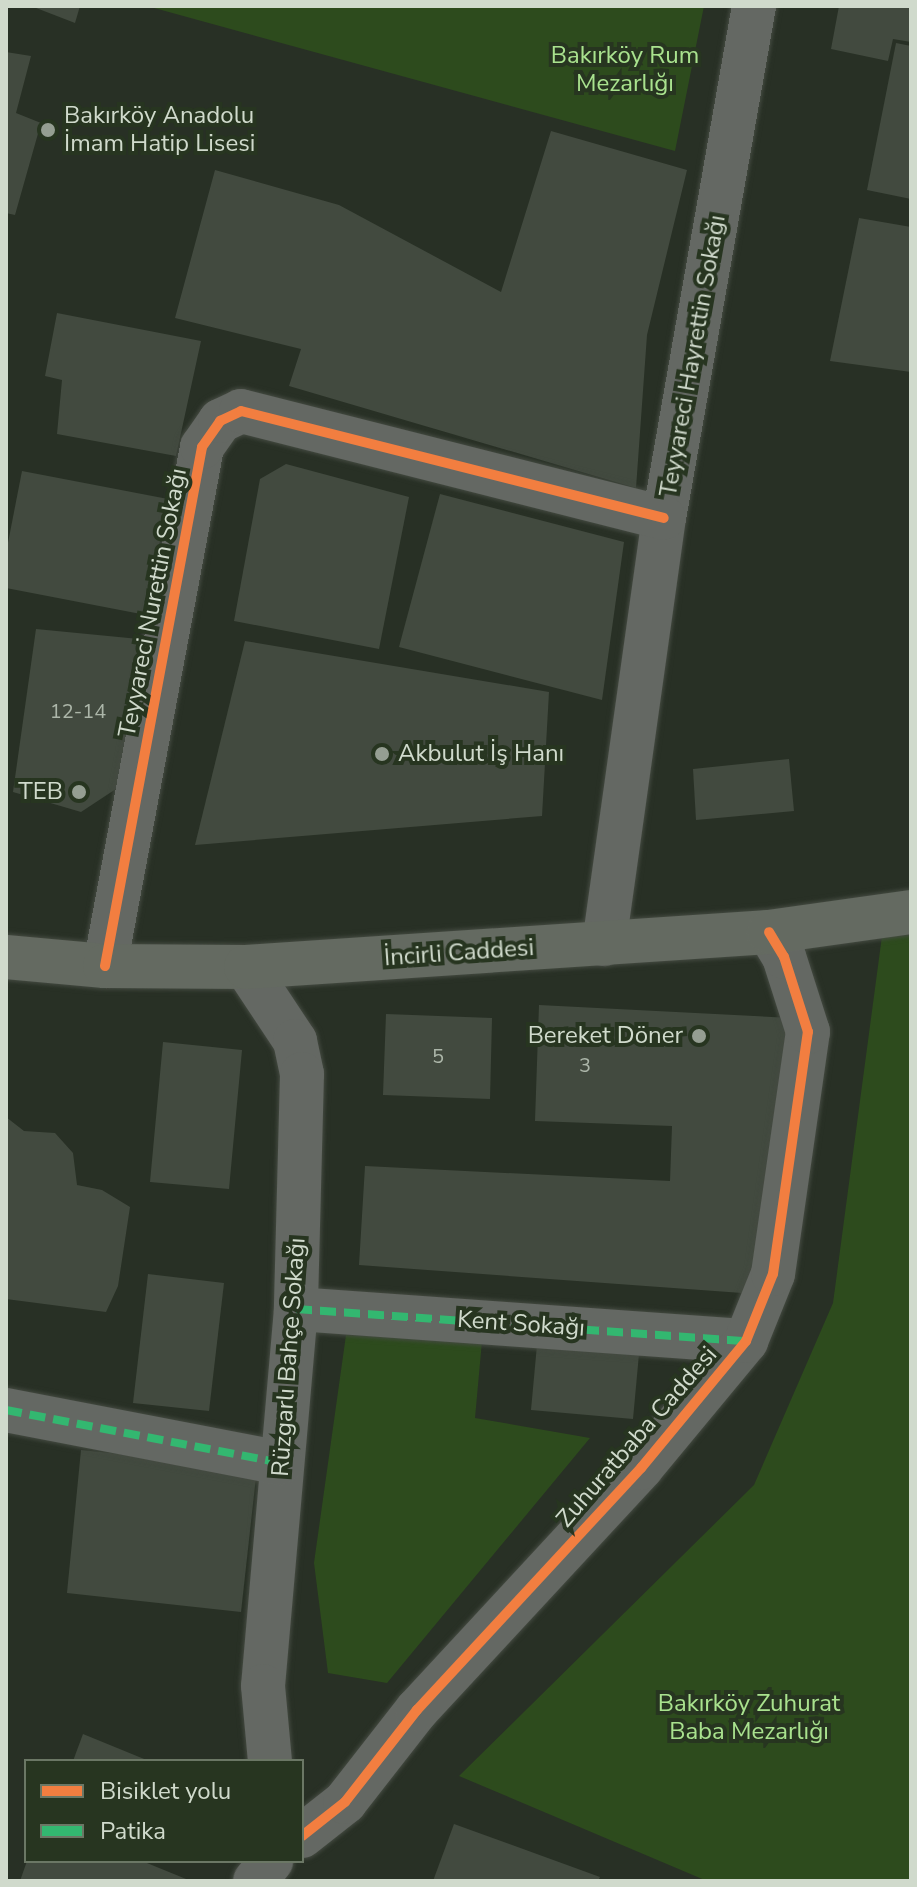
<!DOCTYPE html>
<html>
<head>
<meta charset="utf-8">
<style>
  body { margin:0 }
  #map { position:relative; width:917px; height:1887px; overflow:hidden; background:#283025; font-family:"Nunito Sans",sans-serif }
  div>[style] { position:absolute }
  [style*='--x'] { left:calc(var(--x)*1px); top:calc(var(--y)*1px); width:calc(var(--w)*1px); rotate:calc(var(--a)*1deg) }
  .green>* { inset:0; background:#2d4b1d }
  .building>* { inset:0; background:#424a3f }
  .roads { filter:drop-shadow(0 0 2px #444a41) drop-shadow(0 0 2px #444a41) }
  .minor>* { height:44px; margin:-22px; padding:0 22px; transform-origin:22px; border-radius:22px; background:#646863 }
  .major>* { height:44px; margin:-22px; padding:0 22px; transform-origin:22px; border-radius:22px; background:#646a61 }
  .quiet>* { height:8px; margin-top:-4px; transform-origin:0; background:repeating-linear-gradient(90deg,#33b770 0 16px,transparent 0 24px) }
  .cycleway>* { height:10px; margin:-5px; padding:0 5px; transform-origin:5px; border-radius:5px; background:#f27e40 }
  .dots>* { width:22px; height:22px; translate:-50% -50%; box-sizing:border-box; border:4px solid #273520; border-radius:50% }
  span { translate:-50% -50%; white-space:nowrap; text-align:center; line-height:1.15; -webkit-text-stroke:8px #273520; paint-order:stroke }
  .number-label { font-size:20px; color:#acb6a9 }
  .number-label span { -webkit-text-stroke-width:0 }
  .park-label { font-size:24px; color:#a9e28e }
  .poi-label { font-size:24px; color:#d0dacc }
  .left { translate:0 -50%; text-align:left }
  .right { translate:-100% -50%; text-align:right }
  .street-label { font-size:24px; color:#d0dacc }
  .frame { position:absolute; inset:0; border:8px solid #d0dacc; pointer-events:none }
  .legend { position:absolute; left:24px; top:1759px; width:280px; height:104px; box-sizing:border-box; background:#273520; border:2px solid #6b7765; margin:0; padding:10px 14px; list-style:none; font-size:24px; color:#d0dacc }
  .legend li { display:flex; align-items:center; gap:16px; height:40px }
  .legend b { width:40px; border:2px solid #6b7765 }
</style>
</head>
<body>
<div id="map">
  <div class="green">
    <i style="clip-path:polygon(147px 6px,704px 6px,675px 151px)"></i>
    <i style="clip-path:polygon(911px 935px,911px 1881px,707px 1881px,459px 1776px,754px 1485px,833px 1303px,882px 936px)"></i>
    <i style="clip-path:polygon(346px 1335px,482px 1341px,475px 1418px,590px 1438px,387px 1683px,328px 1673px,314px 1563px)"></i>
  </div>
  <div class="building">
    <i style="clip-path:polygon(31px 6px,80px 6px,75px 23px)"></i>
    <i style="clip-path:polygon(839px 6px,911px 6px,911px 42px,893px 39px,888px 61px,831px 49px)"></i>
    <i style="clip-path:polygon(896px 43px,911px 46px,911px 199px,867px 190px)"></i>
    <i style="clip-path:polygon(6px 52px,31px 56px,16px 113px,41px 123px,15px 215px,6px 213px)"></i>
    <i style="clip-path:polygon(551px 131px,687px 170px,647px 335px,636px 488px,289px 386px,301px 349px,175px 318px,215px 170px,339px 205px,501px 292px)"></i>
    <i style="clip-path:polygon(859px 218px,911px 227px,911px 372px,830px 361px)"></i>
    <i style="clip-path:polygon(57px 313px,201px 341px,176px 456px,57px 434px,62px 380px,45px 376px)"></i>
    <i style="clip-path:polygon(286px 464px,409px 497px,379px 649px,234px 621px,260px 479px)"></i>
    <i style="clip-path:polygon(22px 471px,168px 499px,146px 615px,6px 588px,6px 553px)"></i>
    <i style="clip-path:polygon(440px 494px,624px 542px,602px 700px,399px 647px)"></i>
    <i style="clip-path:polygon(36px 629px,139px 639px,125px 783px,81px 812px,13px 792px)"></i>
    <i style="clip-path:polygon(245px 641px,549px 692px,542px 816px,195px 845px)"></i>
    <i style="clip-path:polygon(789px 759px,794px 811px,696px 820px,693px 769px)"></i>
    <i style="clip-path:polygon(539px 1005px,791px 1018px,756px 1294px,359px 1265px,365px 1166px,670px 1181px,672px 1126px,535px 1121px)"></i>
    <i style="clip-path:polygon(386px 1014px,492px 1018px,490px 1099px,383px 1095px)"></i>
    <i style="clip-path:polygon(163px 1042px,242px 1050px,229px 1189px,150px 1182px)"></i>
    <i style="clip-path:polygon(6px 1117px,24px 1131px,55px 1133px,73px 1153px,77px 1185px,102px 1190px,130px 1207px,118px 1286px,106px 1312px,6px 1299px)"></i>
    <i style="clip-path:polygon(148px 1274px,224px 1283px,209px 1411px,133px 1403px)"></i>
    <i style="clip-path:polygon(538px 1334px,640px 1343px,633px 1419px,531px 1410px)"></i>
    <i style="clip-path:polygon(81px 1450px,257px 1468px,241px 1612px,67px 1593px)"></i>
    <i style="clip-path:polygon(83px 1734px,149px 1761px,73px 1761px)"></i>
    <i style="clip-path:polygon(454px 1824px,600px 1877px,598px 1881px,433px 1881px)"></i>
    <i style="clip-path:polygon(27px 1861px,142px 1861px,191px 1881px,20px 1881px)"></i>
  </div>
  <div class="roads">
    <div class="minor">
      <i style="--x:604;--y:944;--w:430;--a:-82"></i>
      <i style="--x:664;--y:518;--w:520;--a:-80.03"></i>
      <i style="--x:105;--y:966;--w:528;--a:-79.41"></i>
      <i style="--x:202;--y:447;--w:32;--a:-55"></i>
      <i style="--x:220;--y:421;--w:23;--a:-25"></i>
      <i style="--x:241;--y:411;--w:436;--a:14.2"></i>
      <i style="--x:246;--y:967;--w:89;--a:56.5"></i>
      <i style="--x:295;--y:1041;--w:34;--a:78"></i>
      <i style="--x:302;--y:1074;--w:235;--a:91.5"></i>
      <i style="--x:296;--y:1309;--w:378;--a:95"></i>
      <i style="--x:263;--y:1686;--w:75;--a:84.7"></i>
      <i style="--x:296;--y:1309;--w:451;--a:4.1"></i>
      <i style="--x:6;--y:1410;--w:280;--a:10.9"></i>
      <i style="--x:302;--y:1836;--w:55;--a:-38.3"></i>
      <i style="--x:345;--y:1802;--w:117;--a:-52"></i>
      <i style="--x:417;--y:1710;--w:330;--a:-47.2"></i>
      <i style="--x:641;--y:1468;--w:165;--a:-50.4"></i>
      <i style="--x:746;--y:1341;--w:72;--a:-68.1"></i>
      <i style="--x:773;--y:1274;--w:245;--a:-81.8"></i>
      <i style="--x:808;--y:1032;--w:79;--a:-107.7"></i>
      <i style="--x:784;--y:957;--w:29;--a:-121"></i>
      <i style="--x:255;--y:1881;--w:26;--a:-51"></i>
    </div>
    <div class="major">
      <i style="--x:6;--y:957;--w:99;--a:5.2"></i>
      <i style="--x:105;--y:966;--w:141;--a:0.4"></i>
      <i style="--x:246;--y:967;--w:524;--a:-3.83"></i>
      <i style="--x:769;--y:932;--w:143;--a:-8"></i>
    </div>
  </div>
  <div class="quiet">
    <i style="--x:296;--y:1309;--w:451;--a:4.1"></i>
    <i style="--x:6;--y:1410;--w:280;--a:10.9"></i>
  </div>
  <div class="cycleway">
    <i style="--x:105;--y:966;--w:528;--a:-79.41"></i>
    <i style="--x:202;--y:447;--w:32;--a:-55"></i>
    <i style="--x:220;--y:421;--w:23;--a:-25"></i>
    <i style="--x:241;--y:411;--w:436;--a:14.2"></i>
    <i style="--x:302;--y:1836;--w:55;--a:-38.3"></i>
    <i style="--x:345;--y:1802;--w:117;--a:-52"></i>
    <i style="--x:417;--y:1710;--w:330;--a:-47.2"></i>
    <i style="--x:641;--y:1468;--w:165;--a:-50.4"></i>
    <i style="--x:746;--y:1341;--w:72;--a:-68.1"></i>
    <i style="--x:773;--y:1274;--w:245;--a:-81.8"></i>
    <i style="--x:808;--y:1032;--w:79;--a:-107.7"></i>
    <i style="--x:784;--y:957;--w:29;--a:-121"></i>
  </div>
  <div class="dots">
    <i style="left:48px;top:130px;background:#959e92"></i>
    <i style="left:382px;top:754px;background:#959e92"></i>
    <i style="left:79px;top:792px;background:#959e92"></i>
    <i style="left:699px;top:1036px;background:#959e92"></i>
  </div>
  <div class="number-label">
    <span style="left:78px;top:711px">12-14</span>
    <span style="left:438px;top:1056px">5</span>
    <span style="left:585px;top:1065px">3</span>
  </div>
  <div class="park-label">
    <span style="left:625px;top:70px">Bakırköy Rum<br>Mezarlığı</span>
    <span style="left:749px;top:1718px">Bakırköy Zuhurat<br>Baba Mezarlığı</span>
  </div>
  <div class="poi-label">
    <span class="left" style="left:64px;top:130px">Bakırköy Anadolu<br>İmam Hatip Lisesi</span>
    <span class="left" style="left:398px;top:754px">Akbulut İş Hanı</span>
    <span class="right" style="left:63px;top:792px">TEB</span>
    <span class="right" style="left:683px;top:1036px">Bereket Döner</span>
  </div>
  <div class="street-label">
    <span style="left:693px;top:356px;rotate:-80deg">Teyyareci Hayrettin Sokağı</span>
    <span style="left:153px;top:603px;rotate:-79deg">Teyyareci Nurettin Sokağı</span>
    <span style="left:459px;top:953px;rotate:-4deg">İncirli Caddesi</span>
    <span style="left:521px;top:1324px;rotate:4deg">Kent Sokağı</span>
    <span style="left:289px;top:1357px;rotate:-86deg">Rüzgarlı Bahçe Sokağı</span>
    <span style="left:637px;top:1437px;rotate:-49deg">Zuhuratbaba Caddesi</span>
  </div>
  <div class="frame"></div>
  <ul class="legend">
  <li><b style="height:10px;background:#f27e40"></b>Bisiklet yolu</li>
  <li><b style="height:10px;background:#33b770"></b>Patika</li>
  </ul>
</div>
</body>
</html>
